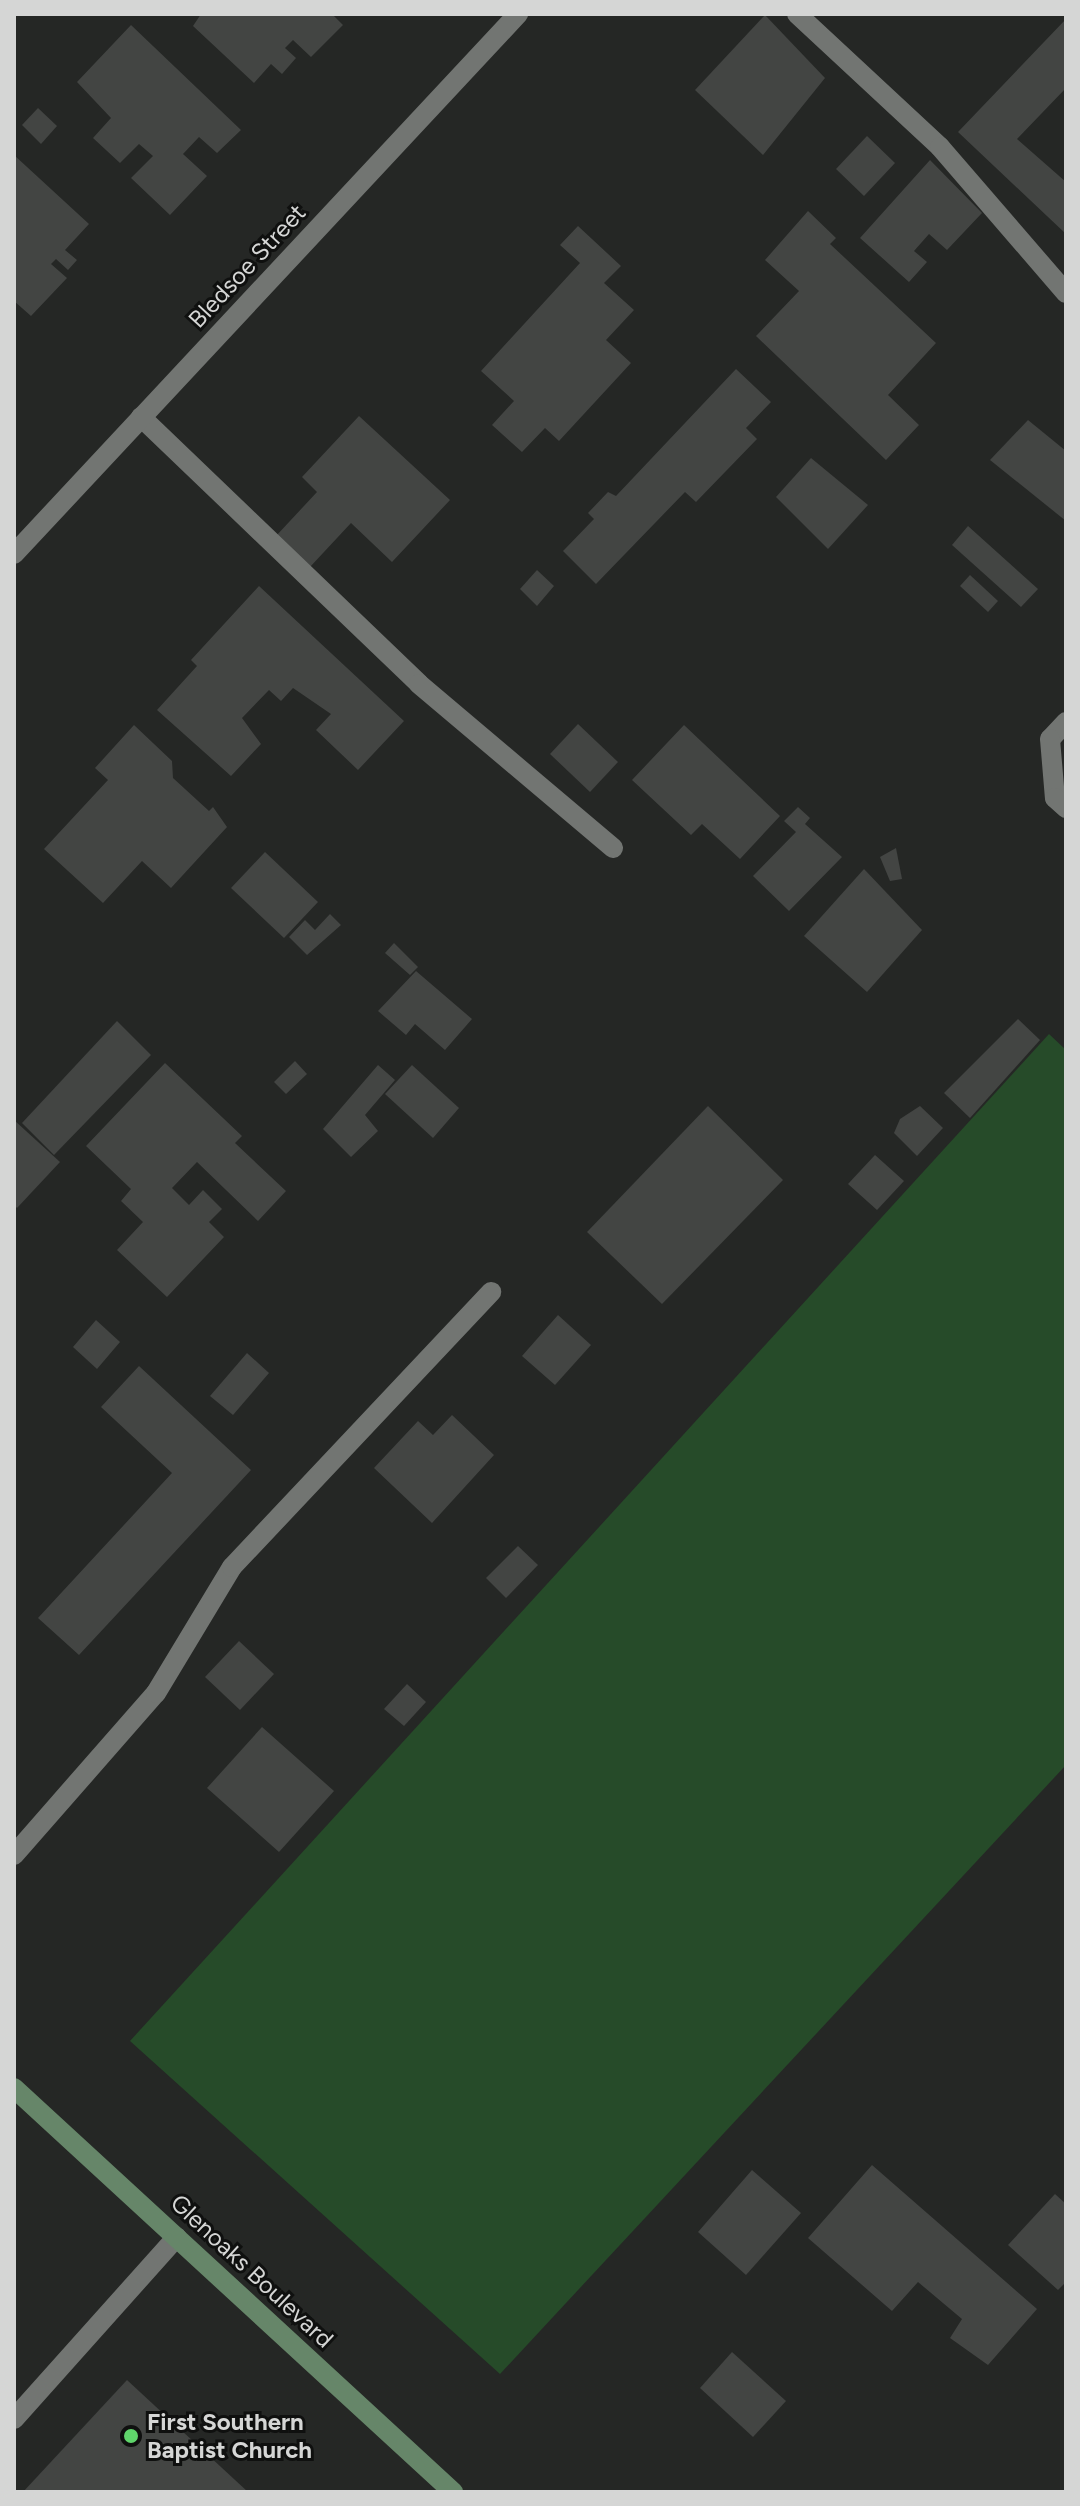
<!DOCTYPE html>
<html>
<head>
<meta charset="utf-8">
<style>
  body { margin:0 }
  #map { position:relative; width:1080px; height:2506px; overflow:hidden; background:#252725; font-family:Figtree,sans-serif }
  div>[style] { position:absolute }
  [style*='--x'] { left:calc(var(--x)*1px); top:calc(var(--y)*1px); width:calc(var(--w)*1px); rotate:calc(var(--a)*1deg) }
  .green>* { inset:0; background:#264b29 }
  .building>* { inset:0; background:#434543 }
  .service>* { height:20px; margin:-10px; padding:0 10px; transform-origin:10px; border-radius:10px; background:#727572 }
  .tertiary>* { height:20px; margin:-10px; padding:0 10px; transform-origin:10px; border-radius:10px; background:#727572 }
  .secondary>* { height:20px; margin:-10px; padding:0 10px; transform-origin:10px; border-radius:10px; background:#668669 }
  .dots>* { width:22px; height:22px; translate:-50% -50%; box-sizing:border-box; border:4px solid #0f100f; border-radius:50% }
  span { translate:-50% -50%; white-space:nowrap; text-align:center; line-height:1.15; -webkit-text-stroke:6px #0f100f; paint-order:stroke }
  .street-label { font-size:24px; color:#d5d6d5 }
  .poi-label { font-size:24px; color:#d5d6d5; font-weight:700 }
  .left { translate:0 -50%; text-align:left }
  .frame { position:absolute; inset:0; border:16px solid #d5d6d5; pointer-events:none }
</style>
</head>
<body>
<div id="map">
  <div class="green">
    <i style="clip-path:polygon(1049px 1034px,1066px 1050px,1066px 1765px,500px 2374px,130px 2041px)"></i>
  </div>
  <div class="building">
    <i style="clip-path:polygon(201px 14px,332px 14px,343px 25px,311px 57px,293px 40px,285px 48px,296px 58px,282px 74px,271px 64px,254px 83px,193px 26px)"></i>
    <i style="clip-path:polygon(765px 15px,825px 78px,763px 155px,695px 90px)"></i>
    <i style="clip-path:polygon(1066px 19px,1066px 88px,1017px 139px,1066px 182px,1066px 234px,958px 132px)"></i>
    <i style="clip-path:polygon(131px 25px,241px 130px,217px 153px,199px 137px,183px 154px,207px 176px,170px 215px,131px 178px,153px 156px,139px 144px,120px 163px,93px 138px,111px 118px,77px 82px)"></i>
    <i style="clip-path:polygon(38px 108px,57px 126px,41px 144px,22px 125px)"></i>
    <i style="clip-path:polygon(867px 136px,895px 163px,864px 196px,836px 169px)"></i>
    <i style="clip-path:polygon(14px 155px,89px 224px,65px 250px,77px 260px,68px 270px,56px 259px,51px 264px,67px 278px,31px 316px,14px 301px)"></i>
    <i style="clip-path:polygon(930px 160px,982px 213px,947px 250px,929px 234px,914px 251px,927px 262px,909px 282px,860px 238px)"></i>
    <i style="clip-path:polygon(808px 211px,836px 238px,830px 244px,936px 343px,888px 395px,919px 425px,886px 460px,756px 336px,799px 291px,765px 260px)"></i>
    <i style="clip-path:polygon(578px 226px,621px 266px,604px 283px,634px 310px,606px 340px,631px 363px,559px 441px,545px 428px,522px 452px,492px 425px,514px 401px,481px 371px,580px 263px,560px 245px)"></i>
    <i style="clip-path:polygon(736px 369px,771px 402px,746px 428px,757px 439px,696px 502px,685px 492px,596px 584px,563px 551px,594px 519px,588px 513px,608px 492px,616px 496px)"></i>
    <i style="clip-path:polygon(359px 416px,450px 500px,392px 562px,351px 523px,310px 567px,276px 536px,317px 492px,302px 477px)"></i>
    <i style="clip-path:polygon(1028px 420px,1066px 451px,1066px 521px,990px 460px)"></i>
    <i style="clip-path:polygon(811px 458px,868px 505px,828px 549px,776px 497px)"></i>
    <i style="clip-path:polygon(968px 526px,1038px 589px,1021px 607px,952px 545px)"></i>
    <i style="clip-path:polygon(537px 570px,554px 586px,537px 606px,520px 589px)"></i>
    <i style="clip-path:polygon(970px 575px,998px 601px,988px 612px,960px 586px)"></i>
    <i style="clip-path:polygon(259px 586px,404px 721px,358px 770px,316px 730px,331px 714px,293px 688px,281px 701px,269px 690px,242px 718px,261px 744px,231px 776px,157px 710px,197px 666px,191px 660px)"></i>
    <i style="clip-path:polygon(578px 724px,618px 762px,590px 792px,550px 754px)"></i>
    <i style="clip-path:polygon(134px 725px,172px 761px,173px 778px,209px 811px,213px 807px,227px 827px,171px 888px,142px 861px,103px 903px,44px 849px,108px 780px,95px 768px)"></i>
    <i style="clip-path:polygon(684px 725px,780px 816px,740px 859px,702px 824px,691px 835px,632px 780px)"></i>
    <i style="clip-path:polygon(798px 807px,810px 818px,805px 824px,842px 857px,789px 911px,753px 876px,796px 832px,784px 821px)"></i>
    <i style="clip-path:polygon(896px 848px,902px 879px,890px 881px,880px 857px)"></i>
    <i style="clip-path:polygon(265px 852px,318px 902px,284px 938px,231px 888px)"></i>
    <i style="clip-path:polygon(864px 869px,922px 930px,867px 992px,804px 936px)"></i>
    <i style="clip-path:polygon(330px 914px,341px 925px,307px 955px,289px 937px,305px 920px,315px 930px)"></i>
    <i style="clip-path:polygon(394px 943px,418px 967px,410px 975px,385px 953px)"></i>
    <i style="clip-path:polygon(416px 971px,472px 1019px,445px 1050px,415px 1024px,406px 1035px,378px 1011px)"></i>
    <i style="clip-path:polygon(1018px 1019px,1040px 1040px,970px 1118px,944px 1093px)"></i>
    <i style="clip-path:polygon(117px 1021px,151px 1055px,54px 1155px,22px 1123px)"></i>
    <i style="clip-path:polygon(295px 1061px,307px 1074px,286px 1094px,274px 1082px)"></i>
    <i style="clip-path:polygon(165px 1063px,242px 1136px,235px 1143px,286px 1191px,258px 1221px,197px 1162px,172px 1188px,189px 1205px,203px 1190px,222px 1209px,209px 1222px,224px 1237px,167px 1297px,117px 1250px,143px 1222px,121px 1201px,131px 1189px,86px 1146px)"></i>
    <i style="clip-path:polygon(378px 1065px,395px 1080px,365px 1115px,378px 1131px,351px 1157px,323px 1129px)"></i>
    <i style="clip-path:polygon(412px 1065px,459px 1108px,433px 1138px,385px 1094px)"></i>
    <i style="clip-path:polygon(708px 1106px,783px 1180px,662px 1304px,587px 1232px)"></i>
    <i style="clip-path:polygon(920px 1106px,943px 1128px,917px 1156px,894px 1133px,900px 1119px)"></i>
    <i style="clip-path:polygon(14px 1120px,60px 1162px,17px 1208px,14px 1205px)"></i>
    <i style="clip-path:polygon(875px 1155px,904px 1181px,877px 1210px,848px 1184px)"></i>
    <i style="clip-path:polygon(558px 1315px,591px 1345px,555px 1385px,522px 1356px)"></i>
    <i style="clip-path:polygon(96px 1320px,120px 1342px,97px 1369px,73px 1347px)"></i>
    <i style="clip-path:polygon(247px 1353px,269px 1373px,233px 1415px,210px 1396px)"></i>
    <i style="clip-path:polygon(139px 1366px,251px 1470px,79px 1655px,38px 1618px,172px 1473px,101px 1407px)"></i>
    <i style="clip-path:polygon(452px 1415px,494px 1455px,432px 1523px,374px 1468px,418px 1421px,433px 1435px)"></i>
    <i style="clip-path:polygon(518px 1546px,538px 1565px,506px 1598px,486px 1578px)"></i>
    <i style="clip-path:polygon(239px 1641px,274px 1674px,240px 1710px,205px 1677px)"></i>
    <i style="clip-path:polygon(407px 1684px,426px 1702px,404px 1726px,384px 1709px)"></i>
    <i style="clip-path:polygon(262px 1727px,334px 1791px,279px 1852px,207px 1788px)"></i>
    <i style="clip-path:polygon(872px 2165px,1037px 2309px,988px 2365px,950px 2338px,962px 2319px,918px 2282px,892px 2311px,808px 2238px)"></i>
    <i style="clip-path:polygon(752px 2170px,801px 2213px,746px 2275px,698px 2232px)"></i>
    <i style="clip-path:polygon(1055px 2194px,1066px 2204px,1066px 2282px,1058px 2290px,1008px 2245px)"></i>
    <i style="clip-path:polygon(732px 2352px,786px 2401px,753px 2437px,700px 2388px)"></i>
    <i style="clip-path:polygon(127px 2380px,248px 2492px,23px 2492px)"></i>
  </div>
  <div class="service">
    <i style="--x:797;--y:14;--w:195;--a:42.9"></i>
    <i style="--x:940;--y:147;--w:193;--a:49.2"></i>
    <i style="--x:141;--y:417;--w:385;--a:43.8"></i>
    <i style="--x:419;--y:684;--w:254;--a:40.2"></i>
    <i style="--x:1066;--y:722;--w:23;--a:133"></i>
    <i style="--x:1050;--y:739;--w:59;--a:85.2"></i>
    <i style="--x:1055;--y:798;--w:15;--a:42"></i>
    <i style="--x:14;--y:1855;--w:215;--a:-48.8"></i>
    <i style="--x:156;--y:1693;--w:147;--a:-58.9"></i>
    <i style="--x:232;--y:1567;--w:378;--a:-46.7"></i>
    <i style="--x:14;--y:2419;--w:244;--a:-48.2"></i>
  </div>
  <div class="tertiary">
    <i style="--x:14;--y:554;--w:739;--a:-46.97"></i>
  </div>
  <div class="secondary">
    <i style="--x:14;--y:2088;--w:597;--a:42.62"></i>
  </div>
  <div class="dots">
    <i style="left:131px;top:2436px;background:#5fd56b"></i>
  </div>
  <div class="street-label">
    <span style="left:247px;top:266px;rotate:-47deg">Bledsoe Street</span>
    <span style="left:252px;top:2271px;rotate:43deg">Glenoaks Boulevard</span>
  </div>
  <div class="poi-label">
    <span class="left" style="left:147px;top:2436px">First Southern<br>Baptist Church</span>
  </div>
  <div class="frame"></div>
</div>
</body>
</html>
